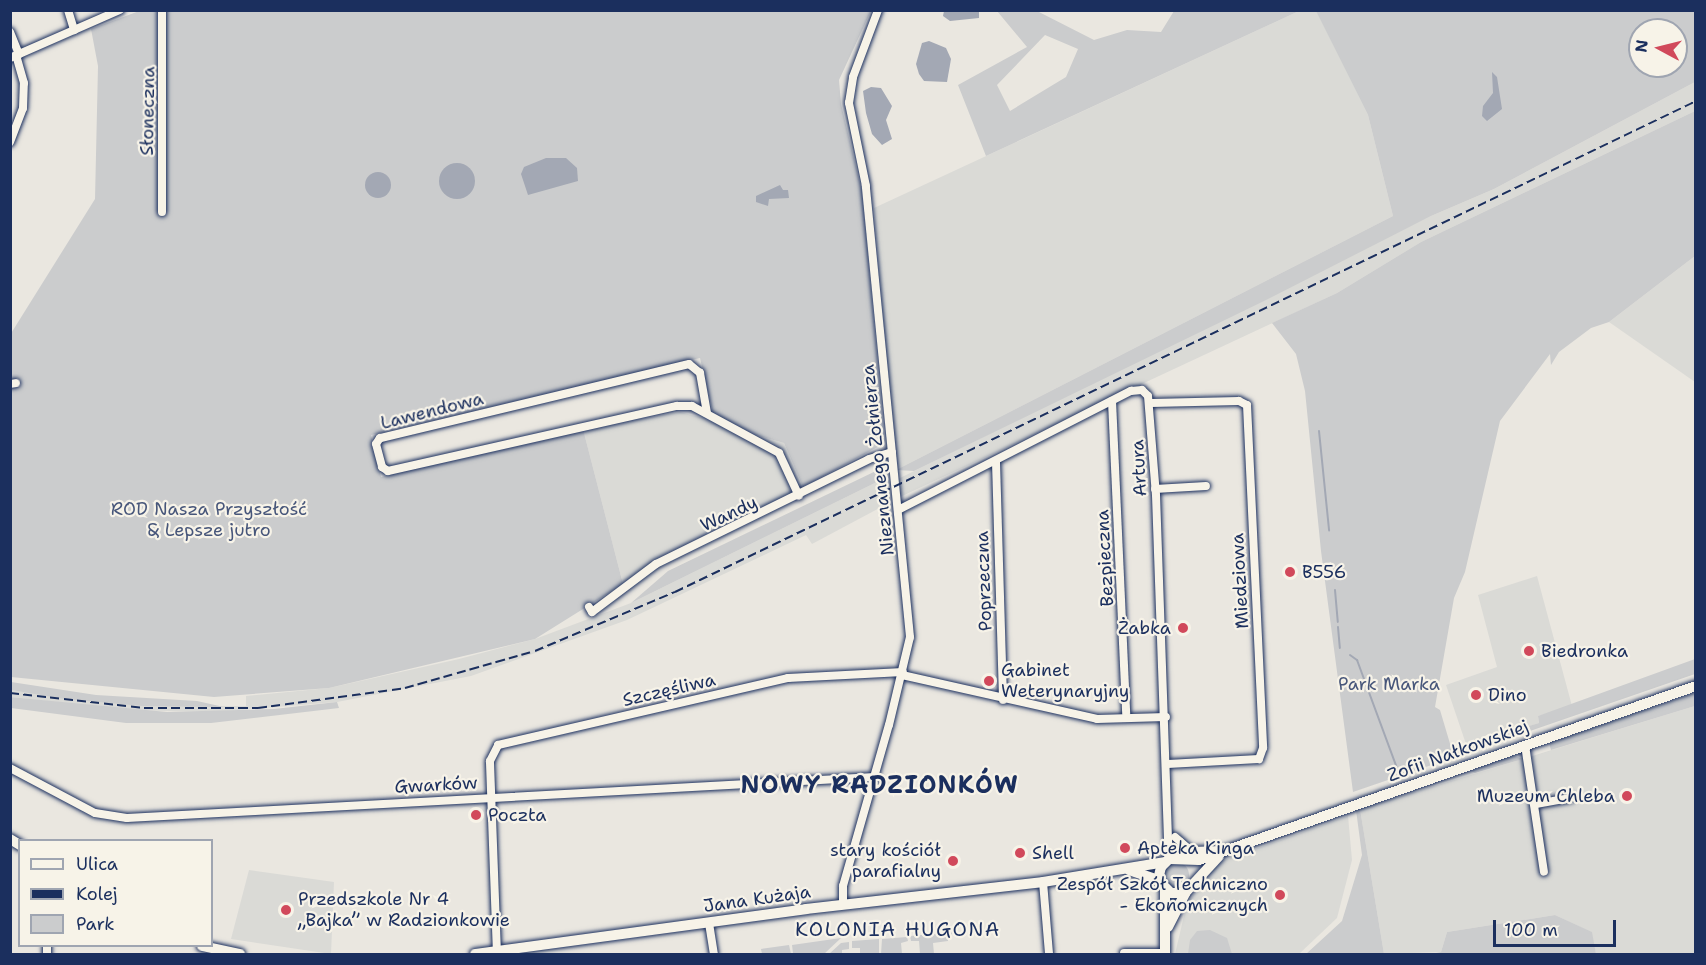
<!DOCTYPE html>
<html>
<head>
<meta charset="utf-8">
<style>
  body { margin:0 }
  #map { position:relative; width:1706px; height:965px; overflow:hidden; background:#eae7e0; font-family:"Shantell Sans",sans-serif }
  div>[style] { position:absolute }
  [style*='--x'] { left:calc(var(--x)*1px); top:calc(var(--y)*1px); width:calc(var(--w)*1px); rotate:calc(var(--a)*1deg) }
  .built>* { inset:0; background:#dadad6 }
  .green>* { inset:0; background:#cbcccd }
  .round { border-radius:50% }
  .water>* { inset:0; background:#a3a8b4 }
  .stream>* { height:2px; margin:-1px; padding:0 1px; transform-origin:1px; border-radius:1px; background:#a3a8b4 }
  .roads { filter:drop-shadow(0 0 2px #1b2f5e) drop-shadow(0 0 2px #1b2f5e) }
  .street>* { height:8px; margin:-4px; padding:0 4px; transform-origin:4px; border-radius:4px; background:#f7f3e8 }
  .secondary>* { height:10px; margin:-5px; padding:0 5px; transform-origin:5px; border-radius:5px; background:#f7f3e8 }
  .rail>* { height:2px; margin-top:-1px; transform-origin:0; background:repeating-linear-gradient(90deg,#1b2f5e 0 9px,transparent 0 13.5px) }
  .dots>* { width:16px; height:16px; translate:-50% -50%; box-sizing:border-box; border:3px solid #f7f3e8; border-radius:50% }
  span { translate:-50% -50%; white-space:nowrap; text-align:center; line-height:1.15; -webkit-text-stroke:4.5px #f7f3e8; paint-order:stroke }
  .street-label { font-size:18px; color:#1b2f5e }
  .park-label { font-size:18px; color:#47567a }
  .poi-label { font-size:18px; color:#1b2f5e }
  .left { translate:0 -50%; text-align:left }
  .right { translate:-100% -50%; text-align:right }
  .neighbourhood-label { font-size:20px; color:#1b2f5e; letter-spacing:1.5px }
  .district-label { font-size:24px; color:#1b2f5e; font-weight:700; letter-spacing:1.5px }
  .frame { position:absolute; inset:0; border:12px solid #1b2f5e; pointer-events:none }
  .legend { position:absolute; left:18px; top:839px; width:195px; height:108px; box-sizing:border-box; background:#f7f3e8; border:2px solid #9fa5b1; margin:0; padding:8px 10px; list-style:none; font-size:18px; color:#1b2f5e }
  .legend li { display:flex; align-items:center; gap:12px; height:30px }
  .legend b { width:30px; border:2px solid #9fa5b1 }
  .north { position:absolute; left:1628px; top:18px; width:60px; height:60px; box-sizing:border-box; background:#f7f3e8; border:2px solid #9fa5b1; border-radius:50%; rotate:277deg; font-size:16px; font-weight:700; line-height:24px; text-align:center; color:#1b2f5e }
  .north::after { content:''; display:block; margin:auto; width:21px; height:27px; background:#d1495b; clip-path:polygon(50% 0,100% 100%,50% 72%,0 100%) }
  .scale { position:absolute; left:1493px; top:920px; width:123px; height:27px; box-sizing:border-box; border:3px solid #1b2f5e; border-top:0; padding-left:8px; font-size:18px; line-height:21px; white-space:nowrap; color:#1b2f5e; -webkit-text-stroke:4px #f7f3e8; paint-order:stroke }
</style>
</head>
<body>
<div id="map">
  <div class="built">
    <i style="clip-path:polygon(1316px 10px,1368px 115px,1393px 216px,896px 470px,874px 208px,1299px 11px)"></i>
    <i style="clip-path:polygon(1695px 82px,1695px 111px,1421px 242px,1337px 293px,900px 497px,898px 479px,1431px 216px,1494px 189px)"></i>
    <i style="clip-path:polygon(1695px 256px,1695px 382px,1609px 322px)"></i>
    <i style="clip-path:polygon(680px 412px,703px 418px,713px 413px,752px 434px,784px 443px,803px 487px,623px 584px,583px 429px)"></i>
    <i style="clip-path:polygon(883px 479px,887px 504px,812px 544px,806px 535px,627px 620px,471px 676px,337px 702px,212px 712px,128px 710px,11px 697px,10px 690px,142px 706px,246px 706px,246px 696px,329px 688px,459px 659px,535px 639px,631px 603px)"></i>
    <i style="clip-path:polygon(1537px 576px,1572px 706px,1538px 716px,1539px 723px,1467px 747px,1446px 685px,1497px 667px,1478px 595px)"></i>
    <i style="clip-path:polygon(1695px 706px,1695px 954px,1596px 954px,1591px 932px,1555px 915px,1447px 932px,1441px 952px,1384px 954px,1360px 809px)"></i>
    <i style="clip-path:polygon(1348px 816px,1352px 860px,1337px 918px,1299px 954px,1175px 954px,1187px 903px,1219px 862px)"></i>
    <i style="clip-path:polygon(249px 870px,334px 882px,331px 954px,231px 939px)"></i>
  </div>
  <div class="green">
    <i style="clip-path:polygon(142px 10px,871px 11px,839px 80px,841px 104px,862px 192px,885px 443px,803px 487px,784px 443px,752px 434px,713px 413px,700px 358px,371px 435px,381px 477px,583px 429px,623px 584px,535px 639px,329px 688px,214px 697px,11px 677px,10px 335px,95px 199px,98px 66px,91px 29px)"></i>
    <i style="clip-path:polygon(evenodd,997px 11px,1037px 11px,1094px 40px,1127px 30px,1161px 32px,1174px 11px,1299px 11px,986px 156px,958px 85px,1027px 47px,997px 11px,1045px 35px,1078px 49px,1066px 77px,1010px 111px,997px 85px,1045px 35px)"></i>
    <i style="clip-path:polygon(evenodd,1316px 11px,1695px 11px,1695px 82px,1494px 189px,1431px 216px,1264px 301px,914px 471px,896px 470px,1393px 216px,1368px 115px,1316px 11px,1640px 30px,1676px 30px,1676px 66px,1640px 66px,1640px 30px)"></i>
    <i style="clip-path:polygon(1695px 111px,1695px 256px,1609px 322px,1591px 328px,1559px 352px,1551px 365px,1550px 354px,1500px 421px,1465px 572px,1454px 598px,1435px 707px,1440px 710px,1451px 747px,1460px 750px,1480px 738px,1482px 742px,1514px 730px,1516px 736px,1353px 792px,1321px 551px,1305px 391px,1296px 354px,1272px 323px,1337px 293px,1421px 242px)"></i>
    <i style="clip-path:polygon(880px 469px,883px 479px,631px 603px,668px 571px)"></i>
    <i style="clip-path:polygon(1695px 659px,1695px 674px,1530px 731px,1529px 726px,1539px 723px,1538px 716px)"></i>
    <i style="clip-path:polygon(11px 682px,96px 695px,197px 701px,224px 707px,142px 706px,65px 699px,11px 690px)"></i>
    <i style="clip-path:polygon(1695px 693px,1695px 706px,1551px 750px,1549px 743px)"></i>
    <i style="clip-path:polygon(10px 697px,167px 712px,274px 709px,337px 702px,339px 708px,211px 723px,126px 723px,11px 708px)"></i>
    <i style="clip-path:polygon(1512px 755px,1523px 759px,1475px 773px,1471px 771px)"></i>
    <i style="clip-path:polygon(1360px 809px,1384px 954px,1306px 954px,1342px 921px,1362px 855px,1356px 810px)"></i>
    <i class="round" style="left:1163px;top:862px;width:26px;height:26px"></i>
    <i style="clip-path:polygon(1555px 915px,1592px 932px,1596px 954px,1431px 954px,1441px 952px,1447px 932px)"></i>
    <i style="clip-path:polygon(1210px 930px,1227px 938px,1232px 954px,1188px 954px,1190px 940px,1197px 931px)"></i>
    <i style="clip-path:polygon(957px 932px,948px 936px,948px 941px,933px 943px,934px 954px,920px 954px,919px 941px,911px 941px,910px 936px)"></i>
    <i style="clip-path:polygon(907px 937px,908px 941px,901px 943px,902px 954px,881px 954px,882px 939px)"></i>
    <i style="clip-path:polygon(841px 938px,824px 954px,793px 953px,792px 945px)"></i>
    <i style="clip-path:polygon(879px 939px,879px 954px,860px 954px,860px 948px,852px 948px,852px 941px)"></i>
    <i style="clip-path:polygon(849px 942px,849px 949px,842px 950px,842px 954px,829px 954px,841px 943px)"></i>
    <i style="clip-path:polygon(789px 945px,791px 954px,762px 954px,761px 949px)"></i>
  </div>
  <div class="water">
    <i style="clip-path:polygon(944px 11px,979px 11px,979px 18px,950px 21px,943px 16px)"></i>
    <i style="clip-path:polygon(929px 41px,946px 48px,951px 59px,947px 82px,924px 81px,919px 74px,916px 64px,922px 43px)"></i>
    <i style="clip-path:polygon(1492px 72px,1497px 77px,1502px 109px,1487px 121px,1482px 116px,1483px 106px,1493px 93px)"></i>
    <i style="clip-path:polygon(871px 87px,881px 88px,892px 106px,886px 120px,892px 139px,882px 145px,872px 134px,866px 113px,863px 91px)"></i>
    <i style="clip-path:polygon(546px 158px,566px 158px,577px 168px,578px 181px,528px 195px,521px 174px,524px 167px)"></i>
    <i class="round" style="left:439px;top:163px;width:36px;height:36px"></i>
    <i class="round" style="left:365px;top:172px;width:26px;height:26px"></i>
    <i style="clip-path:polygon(780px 185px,783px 190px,788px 190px,789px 198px,769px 199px,768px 206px,756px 202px,756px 196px)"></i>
  </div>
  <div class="stream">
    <i style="--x:1319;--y:431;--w:100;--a:84.2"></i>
    <i style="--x:1335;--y:590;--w:32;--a:85"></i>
    <i style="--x:1338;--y:627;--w:21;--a:85"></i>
    <i style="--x:1350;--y:655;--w:9;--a:36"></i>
    <i style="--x:1357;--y:660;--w:118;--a:69.7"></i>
  </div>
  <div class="roads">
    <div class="street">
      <i style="--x:68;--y:10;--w:21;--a:73"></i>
      <i style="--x:10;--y:32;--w:24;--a:68"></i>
      <i style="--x:10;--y:58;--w:120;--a:-23.6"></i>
      <i style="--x:10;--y:142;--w:36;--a:-69"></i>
      <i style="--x:23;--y:108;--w:25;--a:-88"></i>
      <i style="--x:24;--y:83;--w:29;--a:-106"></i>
      <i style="--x:162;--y:212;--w:202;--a:-90"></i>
      <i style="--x:10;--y:384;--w:6;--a:-9"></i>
      <i style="--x:1112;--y:401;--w:313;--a:87.4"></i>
      <i style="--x:1151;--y:403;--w:88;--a:-1.3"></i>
      <i style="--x:1239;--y:401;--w:9;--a:27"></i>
      <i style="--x:1247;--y:405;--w:343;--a:87.3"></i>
      <i style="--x:1263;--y:748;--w:12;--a:110"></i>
      <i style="--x:1259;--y:759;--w:92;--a:176.9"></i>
      <i style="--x:707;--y:413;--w:41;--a:-99.9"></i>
      <i style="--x:700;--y:373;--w:14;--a:-141"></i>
      <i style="--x:689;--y:364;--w:318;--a:166.5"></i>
      <i style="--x:380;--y:438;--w:7;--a:124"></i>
      <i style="--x:376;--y:444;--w:24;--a:75"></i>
      <i style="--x:382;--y:467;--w:7;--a:34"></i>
      <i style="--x:388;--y:471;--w:296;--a:-12.7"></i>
      <i style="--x:677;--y:406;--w:15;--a:0"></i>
      <i style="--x:692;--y:406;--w:99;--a:28.4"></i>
      <i style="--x:779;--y:453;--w:47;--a:65.1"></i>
      <i style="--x:996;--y:462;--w:238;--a:88.3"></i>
      <i style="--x:1155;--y:489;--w:51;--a:-3.4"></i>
      <i style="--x:898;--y:510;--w:262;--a:-27.1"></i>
      <i style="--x:1131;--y:391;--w:11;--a:-5"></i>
      <i style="--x:1142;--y:390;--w:8;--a:45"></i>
      <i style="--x:1148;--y:396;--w:99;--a:85.4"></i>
      <i style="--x:1156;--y:495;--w:364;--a:88"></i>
      <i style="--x:589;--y:607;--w:6;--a:59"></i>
      <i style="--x:592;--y:612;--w:80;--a:-36.9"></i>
      <i style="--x:656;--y:564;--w:237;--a:-26.2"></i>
      <i style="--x:869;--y:459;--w:24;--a:-17"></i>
      <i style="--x:902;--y:675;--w:200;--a:12.7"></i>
      <i style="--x:1097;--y:719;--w:69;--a:-1.7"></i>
      <i style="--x:1525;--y:745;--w:128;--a:81.5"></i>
      <i style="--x:10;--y:768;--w:96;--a:27.9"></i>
      <i style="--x:95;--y:813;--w:32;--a:9"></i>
      <i style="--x:127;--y:818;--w:749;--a:-3.14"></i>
      <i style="--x:1536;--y:804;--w:35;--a:-10"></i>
      <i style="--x:1175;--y:837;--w:21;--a:41"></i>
      <i style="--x:1191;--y:851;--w:24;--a:-2"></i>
      <i style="--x:1043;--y:882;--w:72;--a:85.2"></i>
      <i style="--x:843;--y:904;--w:18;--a:-90"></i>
      <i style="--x:843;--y:886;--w:167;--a:-74.1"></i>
      <i style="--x:889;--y:725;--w:90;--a:-76.6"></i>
      <i style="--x:910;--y:637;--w:453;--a:-95.6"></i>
      <i style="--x:866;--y:186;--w:85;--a:-101.6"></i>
      <i style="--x:849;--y:103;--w:26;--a:-81"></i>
      <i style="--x:853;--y:77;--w:72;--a:-69.5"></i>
      <i style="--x:709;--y:923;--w:31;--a:81"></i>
      <i style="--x:47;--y:946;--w:8;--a:90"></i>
      <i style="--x:1124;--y:953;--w:41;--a:0"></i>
      <i style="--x:497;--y:954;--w:193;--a:-92.1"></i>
      <i style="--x:490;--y:761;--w:18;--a:-63"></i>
      <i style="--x:498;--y:745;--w:298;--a:-13"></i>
      <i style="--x:788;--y:678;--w:115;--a:-3"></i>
    </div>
    <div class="secondary">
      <i style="--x:10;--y:839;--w:12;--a:31"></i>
      <i style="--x:1129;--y:870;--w:31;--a:19"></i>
      <i style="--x:1185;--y:893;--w:14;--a:180"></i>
      <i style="--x:1171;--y:893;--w:18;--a:-135"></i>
      <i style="--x:1158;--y:880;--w:13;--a:-77"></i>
      <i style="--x:1161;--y:867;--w:11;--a:-45"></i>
      <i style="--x:1169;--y:859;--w:30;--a:2"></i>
      <i style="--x:1199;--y:860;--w:527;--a:-19.3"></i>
      <i style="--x:1168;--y:927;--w:38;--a:-63"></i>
      <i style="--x:1185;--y:893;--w:50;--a:-47.4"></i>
      <i style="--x:202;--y:946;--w:39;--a:12"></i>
      <i style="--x:475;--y:954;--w:334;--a:-7.7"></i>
      <i style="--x:806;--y:909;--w:239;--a:-6.5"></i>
      <i style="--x:1043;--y:882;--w:124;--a:-9.3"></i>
      <i style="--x:1165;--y:954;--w:65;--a:-90"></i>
    </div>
  </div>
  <div class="rail">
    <i style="--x:10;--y:693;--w:135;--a:6.4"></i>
    <i style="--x:144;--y:708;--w:114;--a:0"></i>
    <i style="--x:258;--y:708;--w:148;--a:-7.7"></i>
    <i style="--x:405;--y:688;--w:135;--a:-15.9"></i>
    <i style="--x:535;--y:651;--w:152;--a:-22.9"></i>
    <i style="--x:675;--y:592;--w:1133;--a:-25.68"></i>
  </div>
  <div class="dots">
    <i style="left:1290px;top:572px;background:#d1495b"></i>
    <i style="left:1183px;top:628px;background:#d1495b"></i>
    <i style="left:1529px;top:651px;background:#d1495b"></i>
    <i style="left:989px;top:681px;background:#d1495b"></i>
    <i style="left:1476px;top:695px;background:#d1495b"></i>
    <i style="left:1627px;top:796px;background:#d1495b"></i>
    <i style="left:476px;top:815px;background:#d1495b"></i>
    <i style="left:1125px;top:848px;background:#d1495b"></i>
    <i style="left:1020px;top:853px;background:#d1495b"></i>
    <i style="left:953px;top:861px;background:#d1495b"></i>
    <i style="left:1280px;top:895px;background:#d1495b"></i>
    <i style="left:286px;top:910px;background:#d1495b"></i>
  </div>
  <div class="street-label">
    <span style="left:148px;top:111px;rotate:-89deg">Słoneczna</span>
    <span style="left:432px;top:411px;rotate:-14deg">Lawendowa</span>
    <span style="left:878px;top:460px;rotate:-96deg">Nieznanego Żołnierza</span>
    <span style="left:1139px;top:468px;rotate:-93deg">Artura</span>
    <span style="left:729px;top:514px;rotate:-25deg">Wandy</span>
    <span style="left:1105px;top:558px;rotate:-93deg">Bezpieczna</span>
    <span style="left:984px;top:581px;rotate:-92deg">Poprzeczna</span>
    <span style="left:1240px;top:581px;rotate:-93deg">Miedziowa</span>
    <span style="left:669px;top:690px;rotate:-13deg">Szczęśliwa</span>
    <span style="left:1458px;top:751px;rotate:-20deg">Zofii Nałkowskiej</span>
    <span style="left:436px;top:785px;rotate:-3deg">Gwarków</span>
    <span style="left:757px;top:899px;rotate:-8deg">Jana Kużaja</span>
  </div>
  <div class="park-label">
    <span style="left:209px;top:520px">ROD Nasza Przyszłość<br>&amp; Lepsze jutro</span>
    <span style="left:1389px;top:684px">Park Marka</span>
  </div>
  <div class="poi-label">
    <span class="left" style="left:1302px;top:572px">B556</span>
    <span class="right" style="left:1171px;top:628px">Żabka</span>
    <span class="left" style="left:1541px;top:651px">Biedronka</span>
    <span class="left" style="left:1001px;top:681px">Gabinet<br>Weterynaryjny</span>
    <span class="left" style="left:1488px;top:695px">Dino</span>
    <span class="right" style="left:1615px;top:796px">Muzeum Chleba</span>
    <span class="left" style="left:488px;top:815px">Poczta</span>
    <span class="left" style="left:1137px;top:848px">Apteka Kinga</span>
    <span class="right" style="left:941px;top:861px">stary kościół<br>parafialny</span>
    <span class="left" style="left:1032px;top:853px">Shell</span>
    <span class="right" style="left:1268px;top:895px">Zespół Szkół Techniczno<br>- Ekonomicznych</span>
    <span class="left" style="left:298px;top:910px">Przedszkole Nr 4<br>„Bajka” w Radzionkowie</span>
  </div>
  <div class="neighbourhood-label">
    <span style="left:898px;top:929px">KOLONIA HUGONA</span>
  </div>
  <div class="district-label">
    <span style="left:880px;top:786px">NOWY RADZIONKÓW</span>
  </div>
  <div class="frame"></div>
  <ul class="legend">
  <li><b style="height:8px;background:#f7f3e8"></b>Ulica</li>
  <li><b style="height:8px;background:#1b2f5e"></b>Kolej</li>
  <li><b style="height:16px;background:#cbcccd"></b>Park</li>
  </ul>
  <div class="north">N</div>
  <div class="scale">100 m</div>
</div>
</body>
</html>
